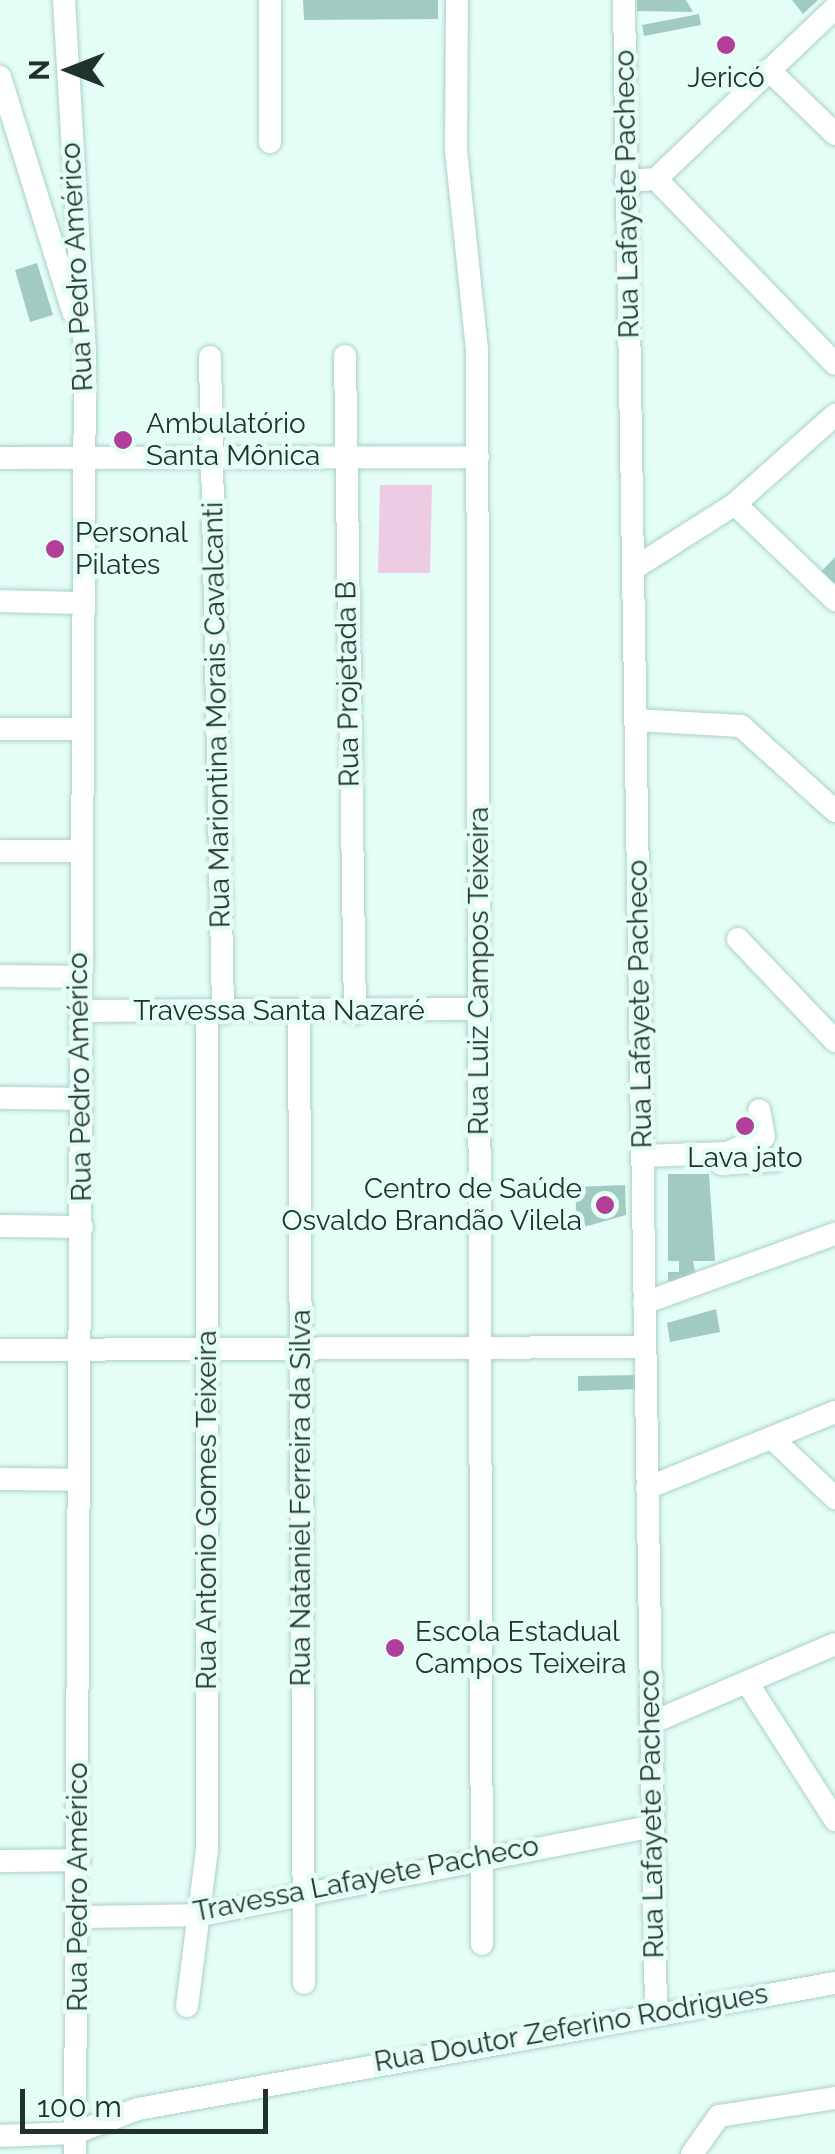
<!DOCTYPE html>
<html>
<head>
<meta charset="utf-8">
<style>
  body { margin:0 }
  #map { position:relative; width:835px; height:2154px; overflow:hidden; background:#e4fdf7; font-family:Raleway,sans-serif }
  div>[style] { position:absolute }
  [style*='--x'] { left:calc(var(--x)*1px); top:calc(var(--y)*1px); width:calc(var(--w)*1px); rotate:calc(var(--a)*1deg) }
  .green>* { inset:0; background:#edcbe3 }
  .building>* { inset:0; background:#a1cbc2 }
  .roads { filter:drop-shadow(0 0 2px #a8d2c9) drop-shadow(0 0 2px #a8d2c9) }
  .minor>* { height:22px; margin:-11px; padding:0 11px; transform-origin:11px; border-radius:11px; background:#fff }
  .dots>* { width:28px; height:28px; translate:-50% -50%; box-sizing:border-box; border:5px solid #e4fdf7; border-radius:50% }
  span { translate:-50% -50%; white-space:nowrap; text-align:center; line-height:1.15; -webkit-text-stroke:9px #e4fdf7; paint-order:stroke }
  .poi-label { font-size:28px; color:#21312e }
  .left { translate:0 -50%; text-align:left }
  .right { translate:-100% -50%; text-align:right }
  .street-label { font-size:28px; color:#21312e }
  .north { position:absolute; left:20px; top:20px; width:100px; height:100px; -webkit-text-stroke:8px #e4fdf7; paint-order:stroke; rotate:270deg; font-size:28px; font-weight:700; line-height:40px; text-align:center; color:#21312e }
  .north::after { content:''; display:block; margin:auto; width:35px; height:45px; background:#21312e; clip-path:polygon(50% 0,100% 100%,50% 72%,0 100%) }
  .scale { position:absolute; left:20px; top:2089px; width:248px; height:45px; box-sizing:border-box; border:5px solid #21312e; border-top:0; padding-left:12px; font-size:30px; line-height:35px; white-space:nowrap; color:#21312e; -webkit-text-stroke:8px #e4fdf7; paint-order:stroke }
</style>
</head>
<body>
<div id="map">
  <div class="green">
    <i style="clip-path:polygon(380px 485px,432px 485px,430px 573px,378px 573px)"></i>
  </div>
  <div class="building">
    <i style="clip-path:polygon(303px 0,438px 0,438px 19px,304px 20px)"></i>
    <i style="clip-path:polygon(637px 0,686px 0,693px 12px,637px 11px)"></i>
    <i style="clip-path:polygon(792px 0,818px 0,803px 14px)"></i>
    <i style="clip-path:polygon(699px 14px,701px 25px,644px 36px,642px 25px)"></i>
    <i style="clip-path:polygon(37px 263px,53px 315px,30px 322px,15px 270px)"></i>
    <i style="clip-path:polygon(835px 557px,835px 596px,816px 577px)"></i>
    <i style="clip-path:polygon(668px 1174px,709px 1174px,715px 1261px,693px 1261px,697px 1281px,668px 1281px,668px 1272px,679px 1272px,679px 1261px,668px 1261px)"></i>
    <i style="clip-path:polygon(625px 1185px,626px 1215px,577px 1229px,575px 1187px)"></i>
    <i style="clip-path:polygon(716px 1309px,720px 1332px,670px 1342px,667px 1323px)"></i>
    <i style="clip-path:polygon(640px 1375px,641px 1389px,578px 1391px,578px 1376px)"></i>
  </div>
  <div class="roads">
    <div class="minor">
      <i style="--x:64;--y:0;--w:351;--a:86.6"></i>
      <i style="--x:85;--y:350;--w:1804;--a:90.32"></i>
      <i style="--x:457;--y:0;--w:150;--a:90.4"></i>
      <i style="--x:456;--y:150;--w:200;--a:84"></i>
      <i style="--x:477;--y:349;--w:1595;--a:89.82"></i>
      <i style="--x:624;--y:0;--w:2009;--a:89.09"></i>
      <i style="--x:769;--y:70;--w:92;--a:44.1"></i>
      <i style="--x:0;--y:77;--w:246;--a:72.7"></i>
      <i style="--x:270;--y:142;--w:142;--a:-90"></i>
      <i style="--x:656;--y:179;--w:257;--a:45.9"></i>
      <i style="--x:626;--y:181;--w:30;--a:-4"></i>
      <i style="--x:656;--y:179;--w:248;--a:-43.7"></i>
      <i style="--x:345;--y:356;--w:657;--a:89.13"></i>
      <i style="--x:210;--y:357;--w:656;--a:88.86"></i>
      <i style="--x:0;--y:458;--w:478;--a:-0.1"></i>
      <i style="--x:735;--y:504;--w:139;--a:43.8"></i>
      <i style="--x:633;--y:569;--w:121;--a:-32.5"></i>
      <i style="--x:735;--y:504;--w:134;--a:-41.7"></i>
      <i style="--x:0;--y:601;--w:78;--a:1.5"></i>
      <i style="--x:635;--y:720;--w:106;--a:3.2"></i>
      <i style="--x:741;--y:726;--w:127;--a:42.1"></i>
      <i style="--x:0;--y:729;--w:78;--a:0"></i>
      <i style="--x:0;--y:851;--w:82;--a:0"></i>
      <i style="--x:738;--y:939;--w:141;--a:46.4"></i>
      <i style="--x:0;--y:976;--w:77;--a:0.7"></i>
      <i style="--x:80;--y:1011;--w:399;--a:-0.3"></i>
      <i style="--x:299;--y:1013;--w:970;--a:89.7"></i>
      <i style="--x:0;--y:1098;--w:81;--a:0.7"></i>
      <i style="--x:642;--y:1156;--w:85;--a:-2"></i>
      <i style="--x:727;--y:1153;--w:40;--a:-23.4"></i>
      <i style="--x:764;--y:1137;--w:27;--a:-100"></i>
      <i style="--x:721;--y:1164;--w:55;--a:-4.2"></i>
      <i style="--x:0;--y:1226;--w:82;--a:0.7"></i>
      <i style="--x:644;--y:1303;--w:203;--a:-19.9"></i>
      <i style="--x:0;--y:1350;--w:645;--a:-0.27"></i>
      <i style="--x:773;--y:1439;--w:86;--a:43.6"></i>
      <i style="--x:0;--y:1479;--w:79;--a:0.7"></i>
      <i style="--x:647;--y:1488;--w:203;--a:-22"></i>
      <i style="--x:750;--y:1687;--w:158;--a:57.4"></i>
      <i style="--x:651;--y:1723;--w:200;--a:-23.2"></i>
      <i style="--x:0;--y:1861;--w:79;--a:-0.7"></i>
      <i style="--x:79;--y:1917;--w:121;--a:-0.9"></i>
      <i style="--x:200;--y:1915;--w:462;--a:-11.1"></i>
      <i style="--x:187;--y:2006;--w:157;--a:-82.7"></i>
      <i style="--x:207;--y:1850;--w:837;--a:-90"></i>
      <i style="--x:0;--y:2136;--w:75;--a:-2.3"></i>
      <i style="--x:75;--y:2133;--w:67;--a:-20.9"></i>
      <i style="--x:138;--y:2109;--w:708;--a:-10.25"></i>
      <i style="--x:692;--y:2154;--w:47;--a:-54.6"></i>
      <i style="--x:719;--y:2116;--w:117;--a:-8.8"></i>
    </div>
  </div>
  <div class="dots">
    <i style="left:726px;top:45px;background:#b13f9a"></i>
    <i style="left:123px;top:440px;background:#b13f9a"></i>
    <i style="left:55px;top:549px;background:#b13f9a"></i>
    <i style="left:745px;top:1126px;background:#b13f9a"></i>
    <i style="left:605px;top:1205px;background:#b13f9a"></i>
    <i style="left:395px;top:1648px;background:#b13f9a"></i>
  </div>
  <div class="poi-label">
    <span style="left:726px;top:78px">Jericó</span>
    <span class="left" style="left:146px;top:440px">Ambulatório<br>Santa Mônica</span>
    <span class="left" style="left:75px;top:549px">Personal<br>Pilates</span>
    <span style="left:745px;top:1158px">Lava jato</span>
    <span class="right" style="left:582px;top:1205px">Centro de Saúde<br>Osvaldo Brandão Vilela</span>
    <span class="left" style="left:415px;top:1648px">Escola Estadual<br>Campos Teixeira</span>
  </div>
  <div class="street-label">
    <span style="left:627px;top:194px;rotate:-91deg">Rua Lafayete Pacheco</span>
    <span style="left:77px;top:267px;rotate:-93deg">Rua Pedro Américo</span>
    <span style="left:348px;top:684px;rotate:-91deg">Rua Projetada B</span>
    <span style="left:217px;top:715px;rotate:-91deg">Rua Mariontina Morais Cavalcanti</span>
    <span style="left:479px;top:971px;rotate:-90deg">Rua Luiz Campos Teixeira</span>
    <span style="left:640px;top:1004px;rotate:-91deg">Rua Lafayete Pacheco</span>
    <span style="left:279px;top:1011px">Travessa Santa Nazaré</span>
    <span style="left:80px;top:1077px;rotate:-91deg">Rua Pedro Américo</span>
    <span style="left:301px;top:1498px;rotate:-90deg">Rua Nataniel Ferreira da Silva</span>
    <span style="left:207px;top:1510px;rotate:-90deg">Rua Antonio Gomes Teixeira</span>
    <span style="left:652px;top:1814px;rotate:-91deg">Rua Lafayete Pacheco</span>
    <span style="left:366px;top:1879px;rotate:-11deg">Travessa Lafayete Pacheco</span>
    <span style="left:78px;top:1887px;rotate:-90deg">Rua Pedro Américo</span>
    <span style="left:571px;top:2028px;rotate:-10deg">Rua Doutor Zeferino Rodrigues</span>
  </div>
  <div class="north">N</div>
  <div class="scale">100 m</div>
</div>
</body>
</html>
